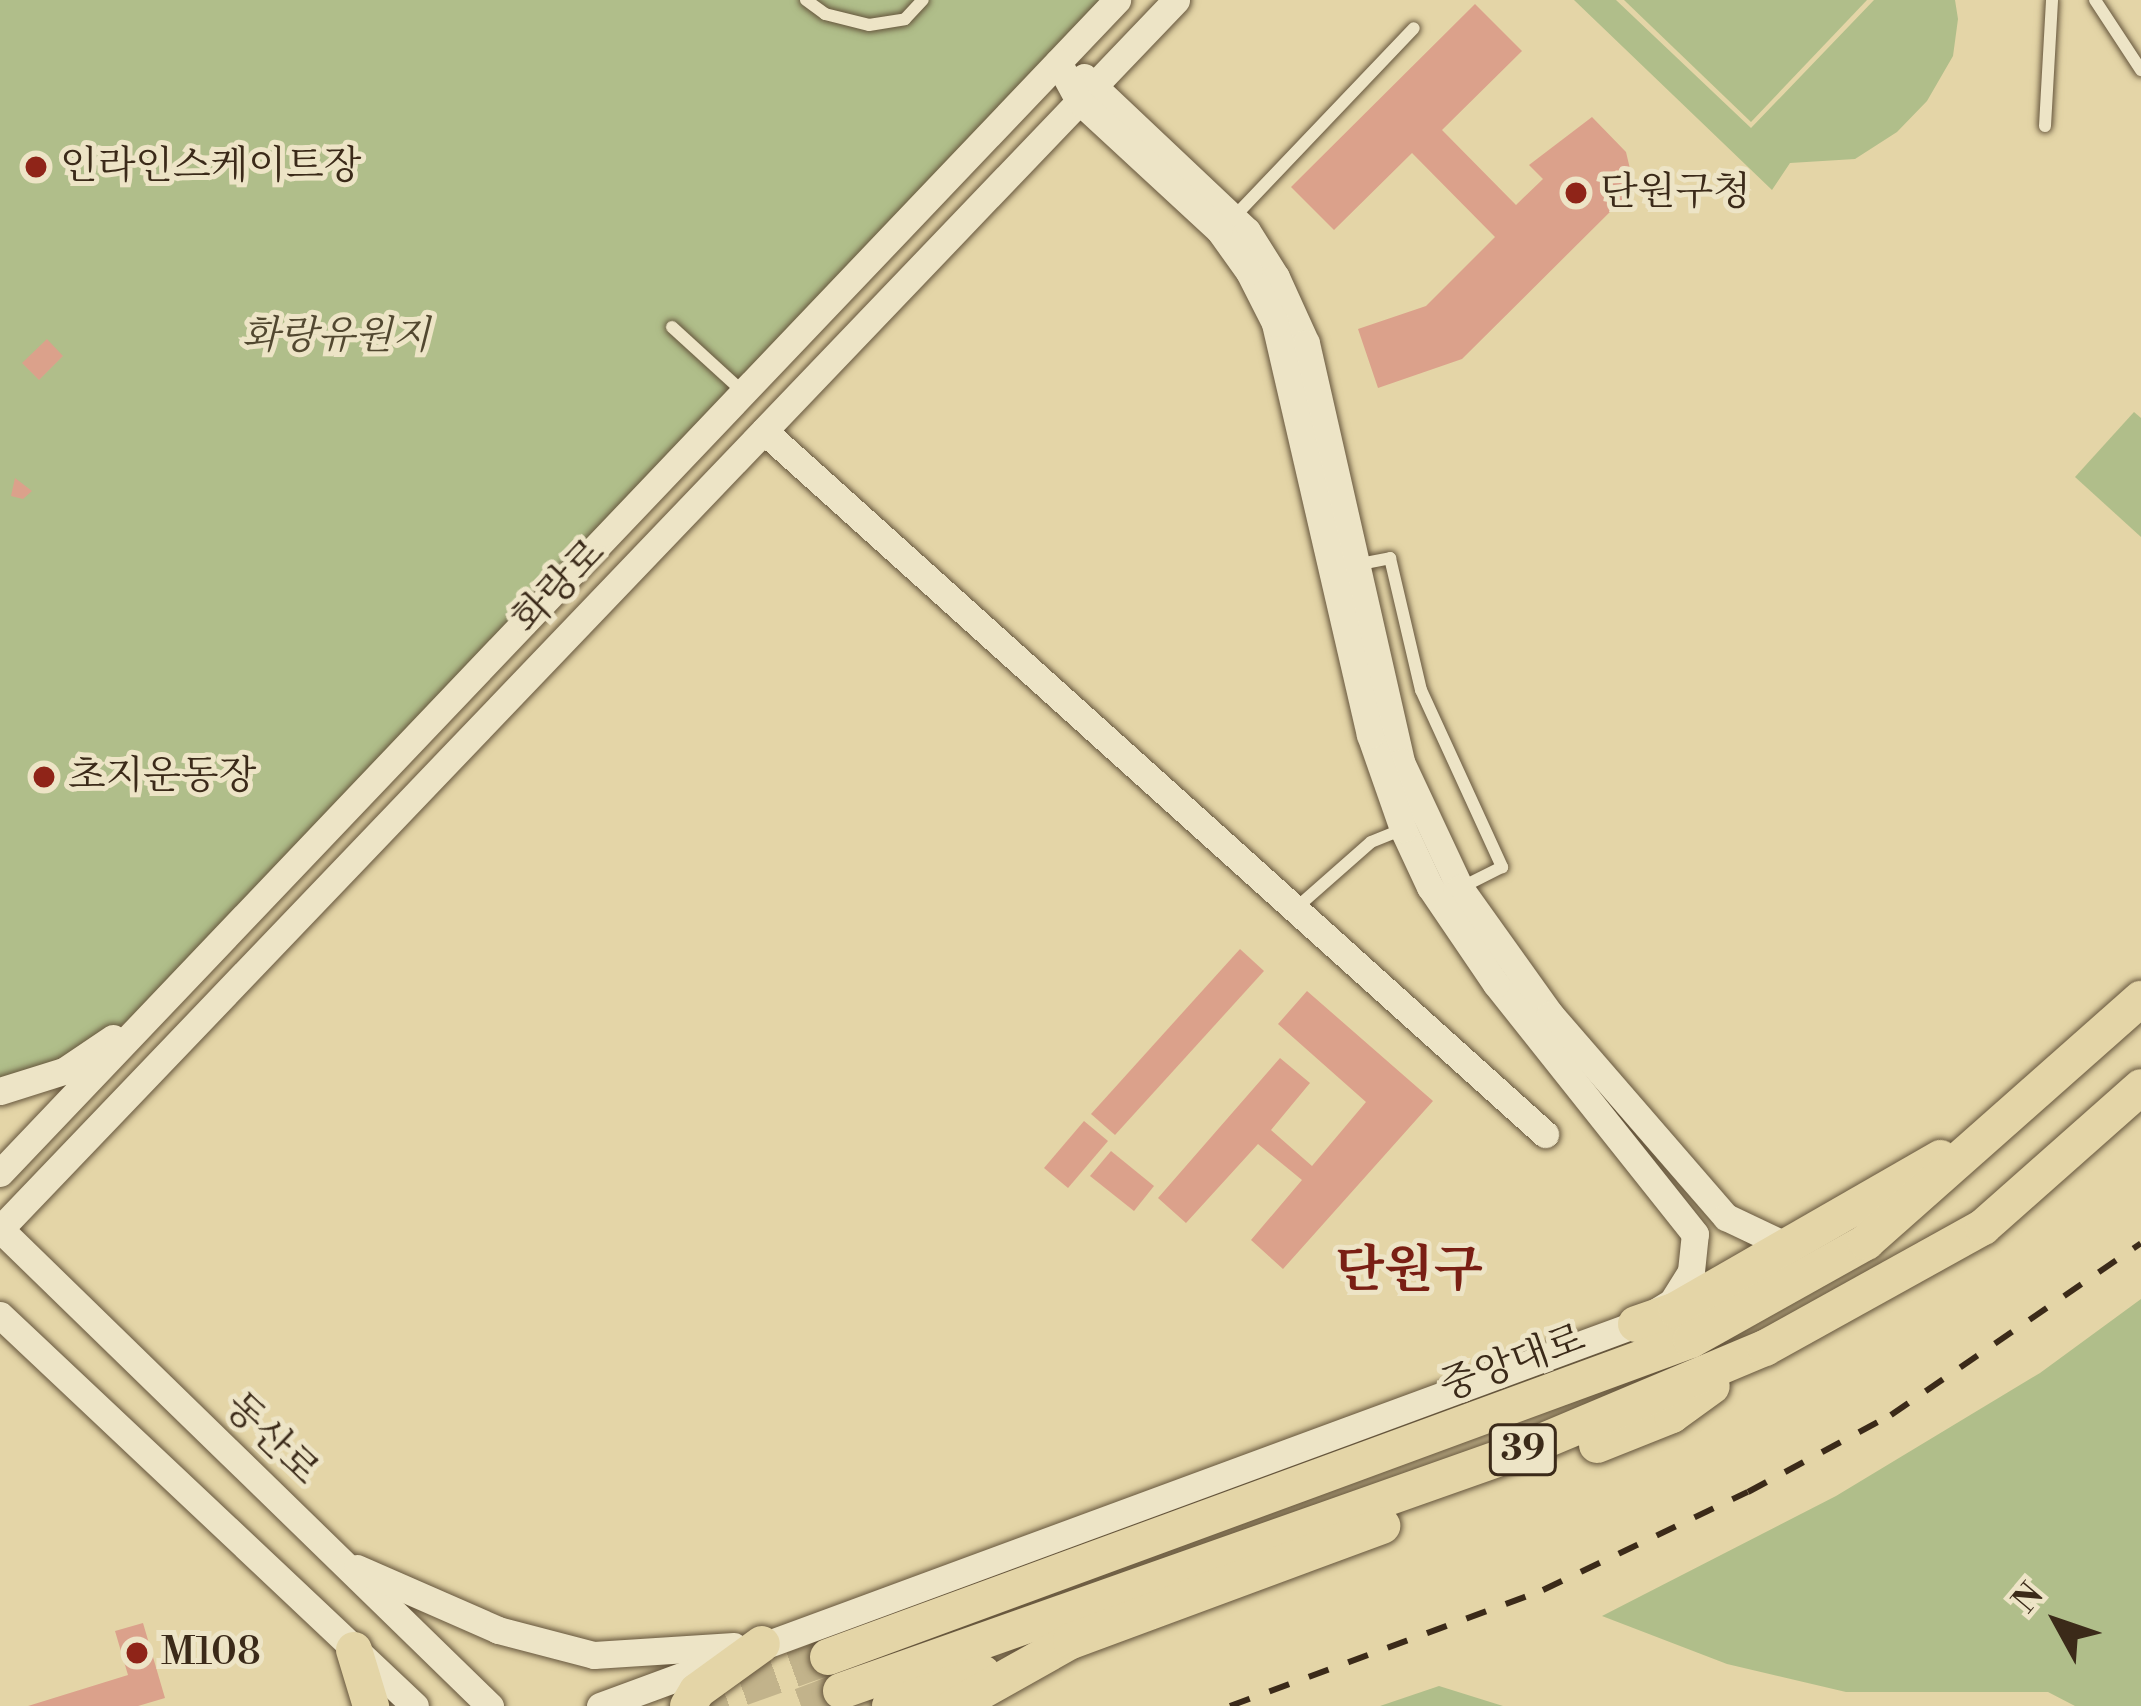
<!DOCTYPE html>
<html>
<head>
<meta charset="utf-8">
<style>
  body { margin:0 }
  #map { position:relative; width:2141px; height:1706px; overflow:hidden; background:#e4d5a7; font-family:"Libre Bodoni","Noto Serif KR",serif }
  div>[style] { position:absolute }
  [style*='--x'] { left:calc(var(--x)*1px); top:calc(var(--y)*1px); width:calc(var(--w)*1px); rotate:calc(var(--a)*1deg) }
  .green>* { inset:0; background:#b0be8a }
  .building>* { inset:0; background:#dba18b }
  .primary-tunnel>* { height:36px; margin-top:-18px; transform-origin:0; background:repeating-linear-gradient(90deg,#c2b38b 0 36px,transparent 0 54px) }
  .roads { filter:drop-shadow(0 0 3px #65553c) drop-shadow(0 0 3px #65553c) }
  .service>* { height:12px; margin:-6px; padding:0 6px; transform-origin:6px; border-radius:6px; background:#ede4c6 }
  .tertiary>* { height:27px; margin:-13.5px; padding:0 13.5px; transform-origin:13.5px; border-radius:13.5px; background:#ede4c6 }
  .primary>* { height:36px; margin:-18px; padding:0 18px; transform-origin:18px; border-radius:18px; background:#e4d5a7 }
  .rail>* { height:6px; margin-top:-3px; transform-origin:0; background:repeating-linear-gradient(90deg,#3b2a19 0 21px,transparent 0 42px) }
  .dots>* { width:33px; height:33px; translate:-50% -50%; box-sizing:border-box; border:6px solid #ede4c6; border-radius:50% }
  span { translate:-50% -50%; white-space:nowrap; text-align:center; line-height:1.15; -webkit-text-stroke:10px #ede4c6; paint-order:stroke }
  .shield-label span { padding:3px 9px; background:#ede4c6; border:3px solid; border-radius:9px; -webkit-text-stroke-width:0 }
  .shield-label { font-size:36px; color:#3b2a19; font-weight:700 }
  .poi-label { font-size:39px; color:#3b2a19 }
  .left { translate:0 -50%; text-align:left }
  .park-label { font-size:39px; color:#524830; font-style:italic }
  .street-label { font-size:39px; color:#3b2a19 }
  .district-label { font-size:51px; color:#7a1f14; font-weight:700 }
  .north { position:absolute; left:1997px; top:1562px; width:120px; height:120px; -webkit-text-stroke:9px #ede4c6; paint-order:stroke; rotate:310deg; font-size:33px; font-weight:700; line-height:48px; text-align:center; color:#3b2a19 }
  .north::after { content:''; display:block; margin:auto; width:42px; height:54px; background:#3b2a19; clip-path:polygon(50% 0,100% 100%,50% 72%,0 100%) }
</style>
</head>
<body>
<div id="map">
  <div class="green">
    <i style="clip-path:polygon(0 0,1128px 0,168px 996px,64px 1060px,0 1081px)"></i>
    <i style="clip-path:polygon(1574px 0,1616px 0,1751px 128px,1874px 0,1955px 0,1958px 19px,1953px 56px,1927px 101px,1897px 132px,1855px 159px,1790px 163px,1772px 190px)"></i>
    <i style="clip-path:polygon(1624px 0,1867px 0,1751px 122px)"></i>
    <i style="clip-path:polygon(2134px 412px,2141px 418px,2141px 537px,2075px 477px)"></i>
    <i style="clip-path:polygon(2141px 1299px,2141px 1706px,2075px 1706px,2048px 1692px,1846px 1692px,1727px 1664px,1602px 1616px,1836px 1496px,2040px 1373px)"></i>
    <i style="clip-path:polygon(1439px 1686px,1503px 1706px,1380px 1706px)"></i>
  </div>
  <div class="building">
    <i style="clip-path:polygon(1475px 4px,1522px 51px,1442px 130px,1516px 205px,1543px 179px,1529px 165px,1592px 117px,1626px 152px,1631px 173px,1622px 200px,1462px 359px,1378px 388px,1358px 329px,1426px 306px,1495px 237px,1412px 153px,1334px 230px,1291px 187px)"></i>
    <i style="clip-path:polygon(47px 339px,63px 356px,39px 380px,22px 363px)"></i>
    <i style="clip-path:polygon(15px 478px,32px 491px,23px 499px,11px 496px)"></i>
    <i style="clip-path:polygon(1240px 949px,1264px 971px,1115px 1135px,1091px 1114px)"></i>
    <i style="clip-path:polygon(1307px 991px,1433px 1101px,1283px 1269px,1251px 1240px,1302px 1180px,1258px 1144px,1186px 1223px,1158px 1198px,1280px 1058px,1310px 1083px,1271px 1130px,1312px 1166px,1366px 1102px,1278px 1024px)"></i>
    <i style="clip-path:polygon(1084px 1121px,1108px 1141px,1068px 1188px,1044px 1168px)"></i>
    <i style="clip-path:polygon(1111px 1151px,1154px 1186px,1134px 1211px,1090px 1176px)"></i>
    <i style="clip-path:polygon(143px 1623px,165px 1698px,138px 1706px,28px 1706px,128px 1675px,115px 1631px)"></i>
  </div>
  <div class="primary-tunnel">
    <i style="--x:691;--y:1706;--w:145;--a:-19.7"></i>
    <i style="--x:801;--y:1706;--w:43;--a:-20.6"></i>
  </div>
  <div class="roads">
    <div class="service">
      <i style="--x:806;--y:0;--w:24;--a:36"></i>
      <i style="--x:825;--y:14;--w:45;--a:14"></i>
      <i style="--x:869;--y:25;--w:36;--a:-9"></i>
      <i style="--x:905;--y:19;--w:26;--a:-47"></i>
      <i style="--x:2095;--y:0;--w:84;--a:56.7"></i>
      <i style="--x:2045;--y:126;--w:126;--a:-86.8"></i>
      <i style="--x:1233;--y:218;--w:262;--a:-46.4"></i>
      <i style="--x:672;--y:327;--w:95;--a:42.4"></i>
      <i style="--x:1355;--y:565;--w:36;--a:-11"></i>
      <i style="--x:1390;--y:558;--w:136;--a:76.8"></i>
      <i style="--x:1421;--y:690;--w:195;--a:65.4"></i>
      <i style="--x:1502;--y:867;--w:47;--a:153.4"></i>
      <i style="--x:1295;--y:909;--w:101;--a:-41.4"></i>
      <i style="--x:1371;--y:842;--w:38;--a:-22"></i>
    </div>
    <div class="tertiary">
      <i style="--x:1084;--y:77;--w:224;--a:43.4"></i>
      <i style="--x:1247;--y:231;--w:54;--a:57.8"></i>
      <i style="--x:1276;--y:277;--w:72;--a:65.6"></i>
      <i style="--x:1306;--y:343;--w:430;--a:77.2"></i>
      <i style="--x:1401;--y:762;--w:139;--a:64.9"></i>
      <i style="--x:1460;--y:888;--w:155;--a:54.5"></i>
      <i style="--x:1550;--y:1014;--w:269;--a:49.1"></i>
      <i style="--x:1726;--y:1217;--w:68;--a:25.4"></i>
      <i style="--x:764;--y:431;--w:1051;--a:41.99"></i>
      <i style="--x:0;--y:1091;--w:67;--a:-17.4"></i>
      <i style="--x:64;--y:1071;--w:59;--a:-34"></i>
      <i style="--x:0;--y:1173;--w:1620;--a:-46.4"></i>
      <i style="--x:0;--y:1229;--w:1701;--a:-46.26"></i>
      <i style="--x:0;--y:1229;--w:684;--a:44.23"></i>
      <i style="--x:0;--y:1315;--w:570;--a:43.29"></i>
      <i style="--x:357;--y:1568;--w:154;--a:23.7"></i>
      <i style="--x:498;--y:1630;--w:99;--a:14.6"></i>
      <i style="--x:594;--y:1655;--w:140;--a:-3.7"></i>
      <i style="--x:600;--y:1706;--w:1104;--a:-20.24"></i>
      <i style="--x:1636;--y:1324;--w:42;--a:-31.4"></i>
      <i style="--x:1672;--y:1302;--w:36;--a:-58"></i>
      <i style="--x:1691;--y:1271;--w:37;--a:-84"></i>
      <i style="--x:1695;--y:1234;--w:320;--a:-128.5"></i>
      <i style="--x:1496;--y:984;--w:117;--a:-124.2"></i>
      <i style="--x:1430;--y:887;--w:64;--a:-115"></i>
      <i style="--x:1403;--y:829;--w:100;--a:-109.3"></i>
      <i style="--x:1370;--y:735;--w:423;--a:-103"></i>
      <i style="--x:1275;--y:323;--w:57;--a:-117"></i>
      <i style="--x:1249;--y:272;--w:52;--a:-125.5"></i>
      <i style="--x:1219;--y:230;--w:190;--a:-137.3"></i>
      <i style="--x:1079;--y:101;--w:44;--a:-118.3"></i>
    </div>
    <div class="primary">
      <i style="--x:1636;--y:1324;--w:42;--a:-19.3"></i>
      <i style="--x:1676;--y:1310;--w:305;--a:-29.9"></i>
      <i style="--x:1597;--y:1445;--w:81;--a:-21.8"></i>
      <i style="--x:1672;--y:1415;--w:49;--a:-35.9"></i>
      <i style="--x:354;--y:1650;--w:59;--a:73.1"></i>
      <i style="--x:828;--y:1657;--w:919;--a:-20.17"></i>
      <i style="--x:1691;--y:1340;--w:201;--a:-29.2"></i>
      <i style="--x:1866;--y:1242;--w:367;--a:-41.5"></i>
      <i style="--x:841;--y:1691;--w:717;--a:-19.47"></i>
      <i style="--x:1517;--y:1452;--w:269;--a:-22.8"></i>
      <i style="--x:1765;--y:1348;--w:249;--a:-29"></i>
      <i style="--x:1983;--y:1227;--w:211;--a:-41.5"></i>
      <i style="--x:688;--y:1706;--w:17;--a:-59"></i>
      <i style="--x:697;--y:1691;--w:80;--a:-35.9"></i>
      <i style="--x:890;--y:1706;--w:98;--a:-19.7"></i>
      <i style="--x:955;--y:1706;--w:133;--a:-29.3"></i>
      <i style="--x:1071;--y:1641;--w:332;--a:-20.3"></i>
    </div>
  </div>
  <div class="rail">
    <i style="--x:1230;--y:1706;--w:334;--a:-20.3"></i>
    <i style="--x:1543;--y:1590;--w:227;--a:-25.6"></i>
    <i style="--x:1748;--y:1492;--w:162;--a:-28.3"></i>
    <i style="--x:1891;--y:1415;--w:303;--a:-34.5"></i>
  </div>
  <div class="dots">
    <i style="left:36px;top:167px;background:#8f2418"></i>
    <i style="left:1576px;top:193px;background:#8f2418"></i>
    <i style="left:44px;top:777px;background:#8f2418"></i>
    <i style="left:137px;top:1653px;background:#8f2418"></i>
  </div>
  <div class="shield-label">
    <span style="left:1523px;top:1450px">39</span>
  </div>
  <div class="poi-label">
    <span class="left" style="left:60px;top:167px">인라인스케이트장</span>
    <span class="left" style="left:1600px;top:193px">단원구청</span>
    <span class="left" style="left:68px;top:777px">초지운동장</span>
    <span class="left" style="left:161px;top:1653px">M108</span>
  </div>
  <div class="park-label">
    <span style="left:336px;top:337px">화랑유원지</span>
  </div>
  <div class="street-label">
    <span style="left:560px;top:587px;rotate:-46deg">화랑로</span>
    <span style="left:1513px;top:1364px;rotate:-20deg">중앙대로</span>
    <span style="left:271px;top:1440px;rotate:44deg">동산로</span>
  </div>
  <div class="district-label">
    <span style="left:1409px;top:1271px">단원구</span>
  </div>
  <div class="north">N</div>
</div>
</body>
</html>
